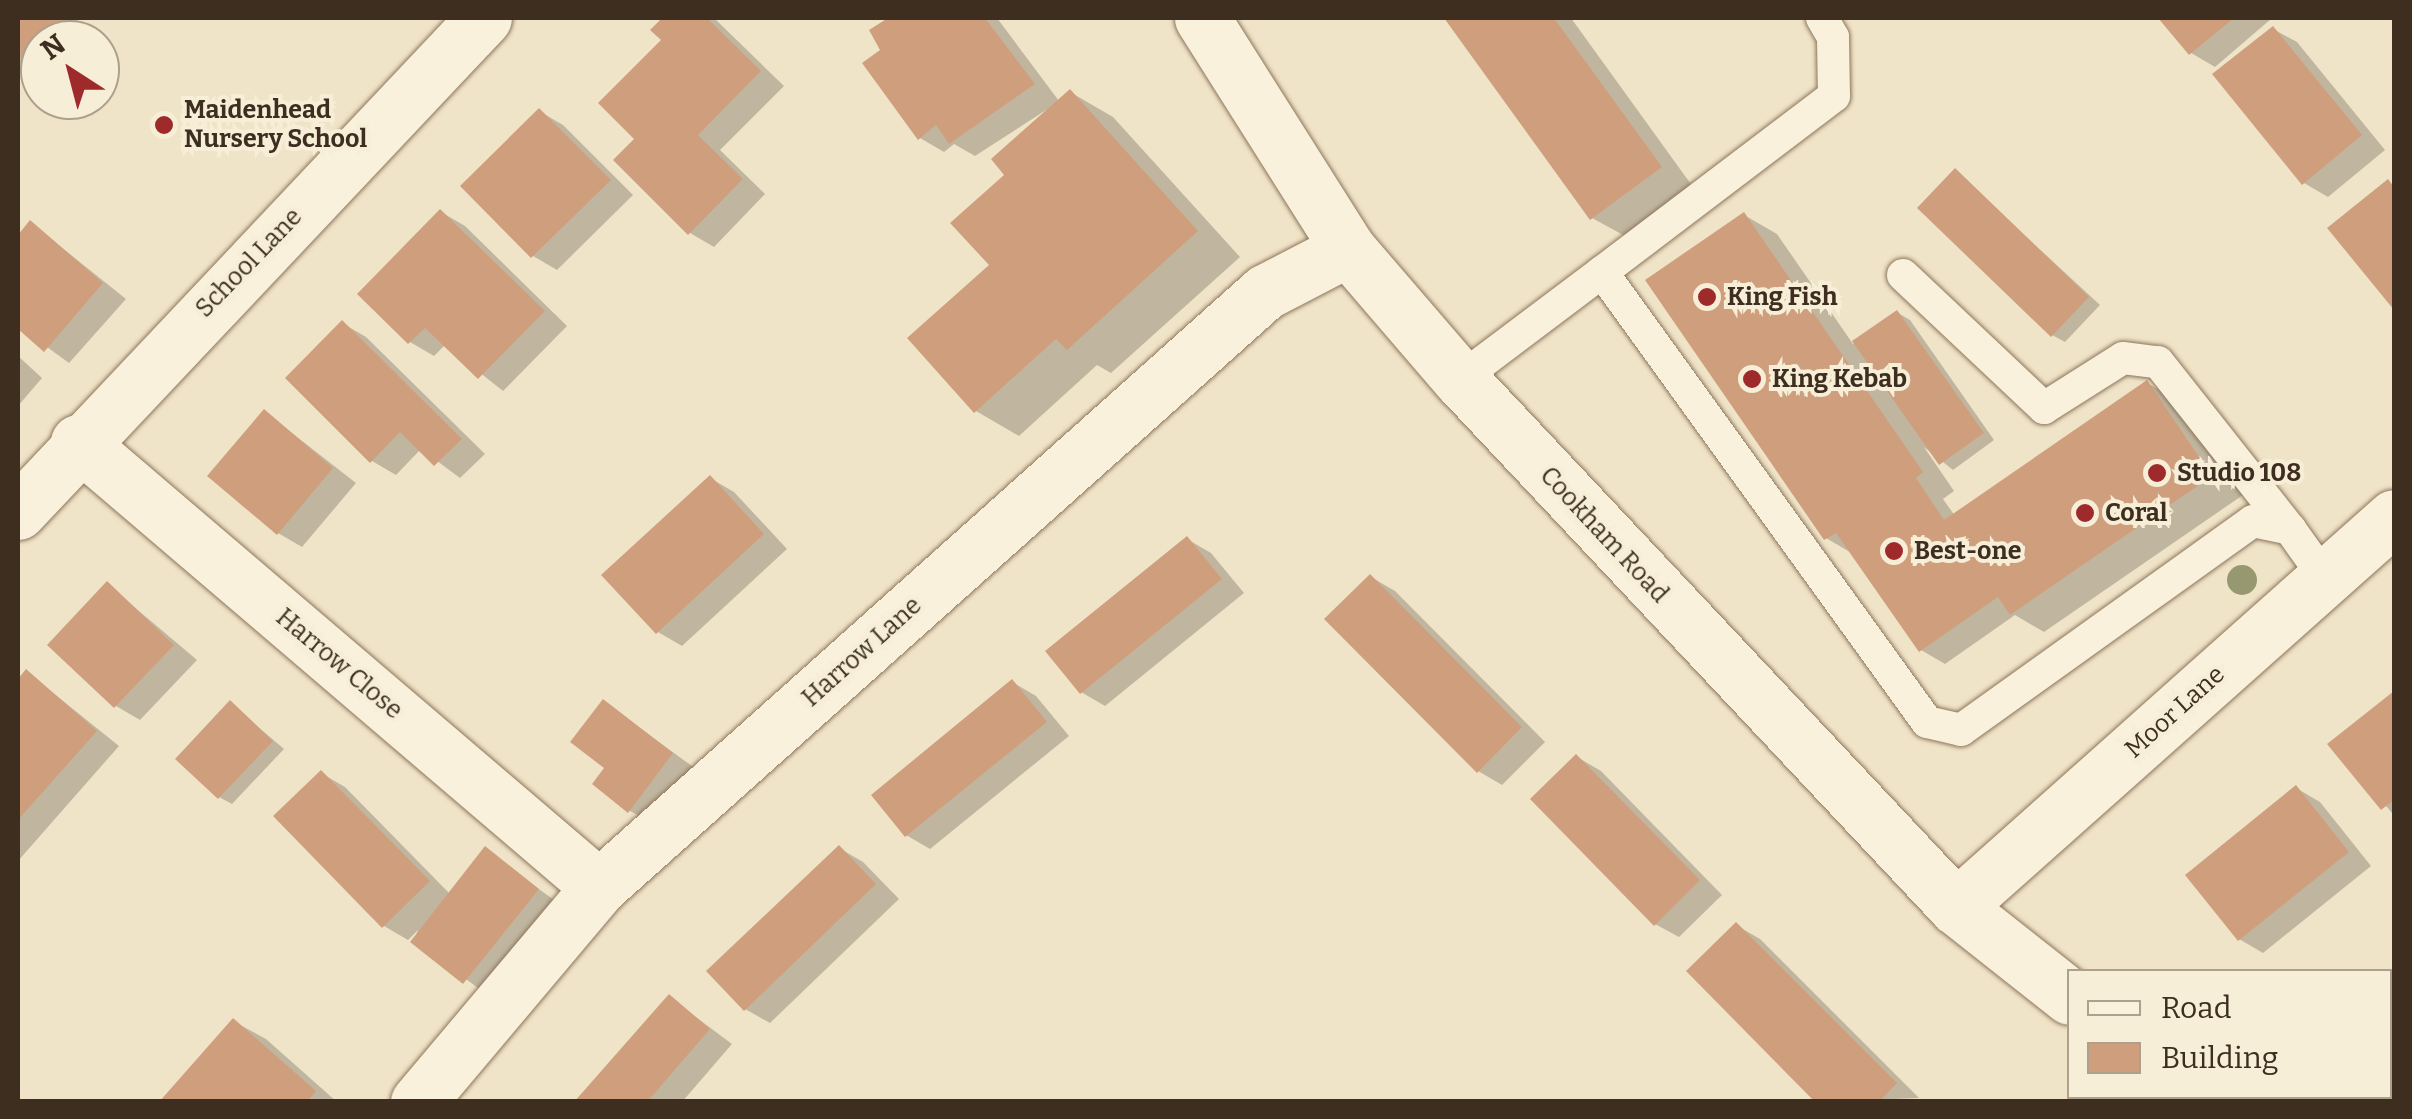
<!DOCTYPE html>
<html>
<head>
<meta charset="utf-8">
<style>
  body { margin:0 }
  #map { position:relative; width:2412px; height:1119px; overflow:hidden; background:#f0e4c8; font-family:Bitter,serif }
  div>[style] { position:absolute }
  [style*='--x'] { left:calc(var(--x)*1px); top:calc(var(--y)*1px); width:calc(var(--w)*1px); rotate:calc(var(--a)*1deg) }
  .shadow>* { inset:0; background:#0003 }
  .building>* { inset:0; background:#cf9f7d }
  .roads { filter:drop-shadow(0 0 2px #8d765c) drop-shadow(0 0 2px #8d765c) }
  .service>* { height:32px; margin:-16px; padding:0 16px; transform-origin:16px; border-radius:16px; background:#faf1dc }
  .minor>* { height:55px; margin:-27.5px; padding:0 27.5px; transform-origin:27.5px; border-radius:27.5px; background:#faf1dc }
  .secondary>* { height:55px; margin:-27.5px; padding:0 27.5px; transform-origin:27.5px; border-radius:27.5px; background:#faf1dc }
  .trees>* { width:30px; height:30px; margin:-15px; border-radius:50%; background:#96986f }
  .dots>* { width:28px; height:28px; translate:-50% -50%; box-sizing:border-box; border:5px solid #f7eed8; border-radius:50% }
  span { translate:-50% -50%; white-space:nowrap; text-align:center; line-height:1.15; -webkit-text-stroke:8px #f7eed8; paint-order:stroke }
  .poi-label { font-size:25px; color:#3d2e20; font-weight:700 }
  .left { translate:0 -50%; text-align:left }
  .street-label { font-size:25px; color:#3d2e20 }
  .frame { position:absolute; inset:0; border:20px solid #3d2e20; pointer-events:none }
  .legend { position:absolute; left:2067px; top:969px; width:325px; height:130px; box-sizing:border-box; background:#f7eed8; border:2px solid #ada18e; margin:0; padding:12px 18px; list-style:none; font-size:30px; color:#3d2e20 }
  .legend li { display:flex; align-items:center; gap:20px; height:50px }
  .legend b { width:50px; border:2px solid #ada18e }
  .north { position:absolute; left:20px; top:20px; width:100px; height:100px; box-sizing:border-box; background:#f7eed8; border:2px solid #ada18e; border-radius:50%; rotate:324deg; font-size:28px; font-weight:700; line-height:40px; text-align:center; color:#3d2e20 }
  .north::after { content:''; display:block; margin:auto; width:35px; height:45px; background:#9e2a2b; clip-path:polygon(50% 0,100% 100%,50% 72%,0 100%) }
</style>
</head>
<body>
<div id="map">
  <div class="shadow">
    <i style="clip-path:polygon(18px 18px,75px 18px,96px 40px,40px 40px,40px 82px,18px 66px)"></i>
    <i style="clip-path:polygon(666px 18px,714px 18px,784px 86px,720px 150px,765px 194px,714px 247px,690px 233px,638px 139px,664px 40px,654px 30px)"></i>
    <i style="clip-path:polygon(893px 18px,997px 18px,1059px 101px,1070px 92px,1113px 117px,1240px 257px,1111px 373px,1097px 365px,1019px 436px,976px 411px,992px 266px,1008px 175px,1057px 103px,975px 156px,954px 144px,944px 152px,920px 138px,872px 31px)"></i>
    <i style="clip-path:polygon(1447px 18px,1571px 18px,1693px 187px,1625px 236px,1592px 218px)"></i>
    <i style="clip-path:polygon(2161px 18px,2270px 18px,2271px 19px,2215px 67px,2191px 53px)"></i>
    <i style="clip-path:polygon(2273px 29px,2297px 42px,2385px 150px,2328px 197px,2304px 183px)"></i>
    <i style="clip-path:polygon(539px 111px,563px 125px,633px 195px,557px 270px,533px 256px)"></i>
    <i style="clip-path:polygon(1955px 171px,2100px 305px,2065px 342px,2052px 335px)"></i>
    <i style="clip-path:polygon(2388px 182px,2394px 186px,2394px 307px,2330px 228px)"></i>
    <i style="clip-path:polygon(441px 212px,465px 226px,567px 326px,503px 391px,445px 345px,434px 356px,410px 342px)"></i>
    <i style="clip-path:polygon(1744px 215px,1777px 234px,1853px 344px,1898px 313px,1910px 320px,1994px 440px,1953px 470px,1924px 447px,1954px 491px,1943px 499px,1955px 516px,2147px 383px,2180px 402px,2243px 495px,2044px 632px,2015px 615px,1945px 664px,1921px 650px,1855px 555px,1826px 538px)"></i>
    <i style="clip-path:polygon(31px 223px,126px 299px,69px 363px,18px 326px,18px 239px)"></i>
    <i style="clip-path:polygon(342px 323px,366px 337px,485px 454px,460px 478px,421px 449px,396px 475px,372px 461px)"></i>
    <i style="clip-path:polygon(18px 356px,42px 378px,18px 406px)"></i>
    <i style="clip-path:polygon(265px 412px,356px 483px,302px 547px,278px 533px)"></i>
    <i style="clip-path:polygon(710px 478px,734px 492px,787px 549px,682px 646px,658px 632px)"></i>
    <i style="clip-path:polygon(1187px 539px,1211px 553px,1244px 593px,1105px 706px,1081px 692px)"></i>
    <i style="clip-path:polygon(1371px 577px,1395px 591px,1545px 742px,1502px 785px,1478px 771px)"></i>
    <i style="clip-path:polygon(107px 584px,197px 660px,140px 720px,116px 706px)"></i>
    <i style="clip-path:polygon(27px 672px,119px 746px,18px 861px,18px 682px)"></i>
    <i style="clip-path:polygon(1012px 682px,1036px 696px,1069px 736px,930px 849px,906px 835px)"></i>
    <i style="clip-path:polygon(2394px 694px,2394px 815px,2331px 744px)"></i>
    <i style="clip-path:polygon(604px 702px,696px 769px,654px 824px,630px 811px,608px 768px)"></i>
    <i style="clip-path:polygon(230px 703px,284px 749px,232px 804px,219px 797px)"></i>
    <i style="clip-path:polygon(1577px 757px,1601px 771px,1722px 895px,1679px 937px,1655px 924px)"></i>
    <i style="clip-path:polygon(321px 773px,345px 787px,450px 894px,485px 850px,561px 905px,489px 996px,414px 941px,418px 930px,408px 940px,384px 926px)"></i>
    <i style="clip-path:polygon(2296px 788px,2320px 802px,2371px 866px,2263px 953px,2239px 939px)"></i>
    <i style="clip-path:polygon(839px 848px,863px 862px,899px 899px,770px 1023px,745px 1009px)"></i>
    <i style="clip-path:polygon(1736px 925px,1760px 939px,1919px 1098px,1819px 1102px)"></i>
    <i style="clip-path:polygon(669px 997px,732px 1044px,682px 1102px,578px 1102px)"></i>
    <i style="clip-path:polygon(233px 1021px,266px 1039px,337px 1102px,162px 1102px)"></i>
  </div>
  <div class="building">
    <i style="clip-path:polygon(18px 18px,66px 18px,75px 27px,61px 40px,40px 40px,40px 58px,22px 74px)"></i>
    <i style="clip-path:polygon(662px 18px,707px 18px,761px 71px,698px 135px,743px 179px,688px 235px,613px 160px,634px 139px,598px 103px,661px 40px,650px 30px)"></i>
    <i style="clip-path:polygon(888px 18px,985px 18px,1035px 84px,949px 144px,936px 125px,918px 140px,862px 63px,880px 50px,869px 30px)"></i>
    <i style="clip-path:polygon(1444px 18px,1554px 18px,1662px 167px,1590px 220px)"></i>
    <i style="clip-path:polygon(2158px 18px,2234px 18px,2189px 55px)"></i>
    <i style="clip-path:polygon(2273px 26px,2362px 135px,2302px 185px,2212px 74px)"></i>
    <i style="clip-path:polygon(1070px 89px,1198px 231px,1067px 350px,1056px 339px,974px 413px,907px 338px,989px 265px,950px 223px,1004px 175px,991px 159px)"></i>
    <i style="clip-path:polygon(539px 108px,611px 180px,531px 258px,460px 186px)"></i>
    <i style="clip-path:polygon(1955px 168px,2089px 297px,2051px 337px,1917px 208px)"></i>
    <i style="clip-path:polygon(2388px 179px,2394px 187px,2394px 310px,2327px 228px)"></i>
    <i style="clip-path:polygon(440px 209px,545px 311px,478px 379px,425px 328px,408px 344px,357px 294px)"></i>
    <i style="clip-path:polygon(1744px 212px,1923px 472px,1916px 478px,1944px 520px,2147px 380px,2212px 476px,2010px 615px,1998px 597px,1919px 652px,1836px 533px,1824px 540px,1645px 280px)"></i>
    <i style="clip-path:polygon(30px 220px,103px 283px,44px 352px,18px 329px,18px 235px)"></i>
    <i style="clip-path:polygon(1897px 310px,1984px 433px,1939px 465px,1852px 341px)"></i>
    <i style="clip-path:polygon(342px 320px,462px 439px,434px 466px,400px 432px,370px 463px,285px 378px)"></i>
    <i style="clip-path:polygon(264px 409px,333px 468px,277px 535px,207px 476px)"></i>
    <i style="clip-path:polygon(710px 475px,764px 534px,656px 634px,601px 575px)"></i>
    <i style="clip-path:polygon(1187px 536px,1222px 579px,1080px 694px,1045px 651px)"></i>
    <i style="clip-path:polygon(1370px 574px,1522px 727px,1477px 773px,1324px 619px)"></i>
    <i style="clip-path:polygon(107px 581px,174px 645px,114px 708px,47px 645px)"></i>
    <i style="clip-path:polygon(26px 669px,97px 731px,18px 820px,18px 679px)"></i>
    <i style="clip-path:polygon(1012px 679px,1047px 722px,905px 837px,871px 795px)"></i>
    <i style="clip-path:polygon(2394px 691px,2394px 800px,2381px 810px,2327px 744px)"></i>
    <i style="clip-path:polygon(603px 699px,673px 753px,628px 813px,592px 784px,604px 768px,570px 742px)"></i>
    <i style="clip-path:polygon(230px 700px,273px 741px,218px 799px,175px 759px)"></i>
    <i style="clip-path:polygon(1576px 754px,1700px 880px,1654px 926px,1530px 799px)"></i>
    <i style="clip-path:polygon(321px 770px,430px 881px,382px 928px,273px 816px)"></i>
    <i style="clip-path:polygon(2296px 785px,2349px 852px,2238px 941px,2185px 875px)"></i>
    <i style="clip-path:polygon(839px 845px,876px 884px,744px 1011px,706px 971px)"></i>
    <i style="clip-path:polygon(485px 846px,539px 889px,463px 984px,410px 942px)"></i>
    <i style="clip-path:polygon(1736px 922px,1897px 1083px,1879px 1102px,1815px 1102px,1686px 971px)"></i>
    <i style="clip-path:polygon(669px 994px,710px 1029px,647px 1102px,574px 1102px)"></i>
    <i style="clip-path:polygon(233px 1018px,316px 1091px,307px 1102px,159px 1102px)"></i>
  </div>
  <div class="roads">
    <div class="service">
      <i style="--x:1602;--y:272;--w:291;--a:-37.2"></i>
      <i style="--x:1834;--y:96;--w:59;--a:-91"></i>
      <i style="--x:1833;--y:37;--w:22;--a:-120"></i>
      <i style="--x:1903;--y:275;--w:194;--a:43.3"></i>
      <i style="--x:2044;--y:408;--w:93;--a:-32.3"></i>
      <i style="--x:2123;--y:358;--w:35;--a:7"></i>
      <i style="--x:2158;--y:362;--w:213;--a:51.7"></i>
      <i style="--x:1460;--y:379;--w:178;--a:-37"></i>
      <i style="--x:1602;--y:272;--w:555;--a:54.16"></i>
      <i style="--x:1927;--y:722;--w:35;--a:13"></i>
      <i style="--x:1961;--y:730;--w:359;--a:-35.6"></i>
      <i style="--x:2253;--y:521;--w:38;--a:12"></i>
      <i style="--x:2290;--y:529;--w:60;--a:54.5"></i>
    </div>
    <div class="minor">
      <i style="--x:78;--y:442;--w:685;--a:40.5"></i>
      <i style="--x:18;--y:512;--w:679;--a:-46.67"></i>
      <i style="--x:1956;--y:907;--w:586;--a:-41.68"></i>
      <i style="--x:418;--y:1102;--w:281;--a:-49.9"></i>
      <i style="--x:599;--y:887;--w:893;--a:-41.78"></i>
      <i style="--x:1265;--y:292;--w:93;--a:-27.4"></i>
    </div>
    <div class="secondary">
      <i style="--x:1202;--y:18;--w:273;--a:57.7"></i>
      <i style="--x:1348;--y:249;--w:172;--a:49.3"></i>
      <i style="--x:1460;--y:379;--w:724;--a:46.79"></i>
      <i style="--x:1956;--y:907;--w:145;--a:38.3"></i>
      <i style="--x:2197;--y:1096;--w:8;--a:45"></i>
    </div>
  </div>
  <div class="trees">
    <i style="left:2242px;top:580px"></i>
  </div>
  <div class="dots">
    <i style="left:164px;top:125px;background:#9e2a2b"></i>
    <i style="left:1707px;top:297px;background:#9e2a2b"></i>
    <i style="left:1752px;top:379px;background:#9e2a2b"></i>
    <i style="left:2157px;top:473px;background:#9e2a2b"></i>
    <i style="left:2085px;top:513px;background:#9e2a2b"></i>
    <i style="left:1894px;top:551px;background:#9e2a2b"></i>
  </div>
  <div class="poi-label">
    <span class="left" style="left:184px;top:125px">Maidenhead<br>Nursery School</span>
    <span class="left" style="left:1727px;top:297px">King Fish</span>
    <span class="left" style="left:1772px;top:379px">King Kebab</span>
    <span class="left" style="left:2177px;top:473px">Studio 108</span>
    <span class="left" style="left:2105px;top:513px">Coral</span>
    <span class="left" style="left:1914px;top:551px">Best-one</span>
  </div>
  <div class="street-label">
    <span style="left:249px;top:263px;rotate:-46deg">School Lane</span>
    <span style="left:1604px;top:535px;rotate:47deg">Cookham Road</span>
    <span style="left:862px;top:652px;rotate:-42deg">Harrow Lane</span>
    <span style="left:339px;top:664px;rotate:40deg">Harrow Close</span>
    <span style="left:2175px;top:712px;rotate:-42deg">Moor Lane</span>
  </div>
  <div class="frame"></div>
  <ul class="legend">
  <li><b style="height:12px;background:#faf1dc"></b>Road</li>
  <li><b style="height:28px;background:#cf9f7d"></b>Building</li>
  </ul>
  <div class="north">N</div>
</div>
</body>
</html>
